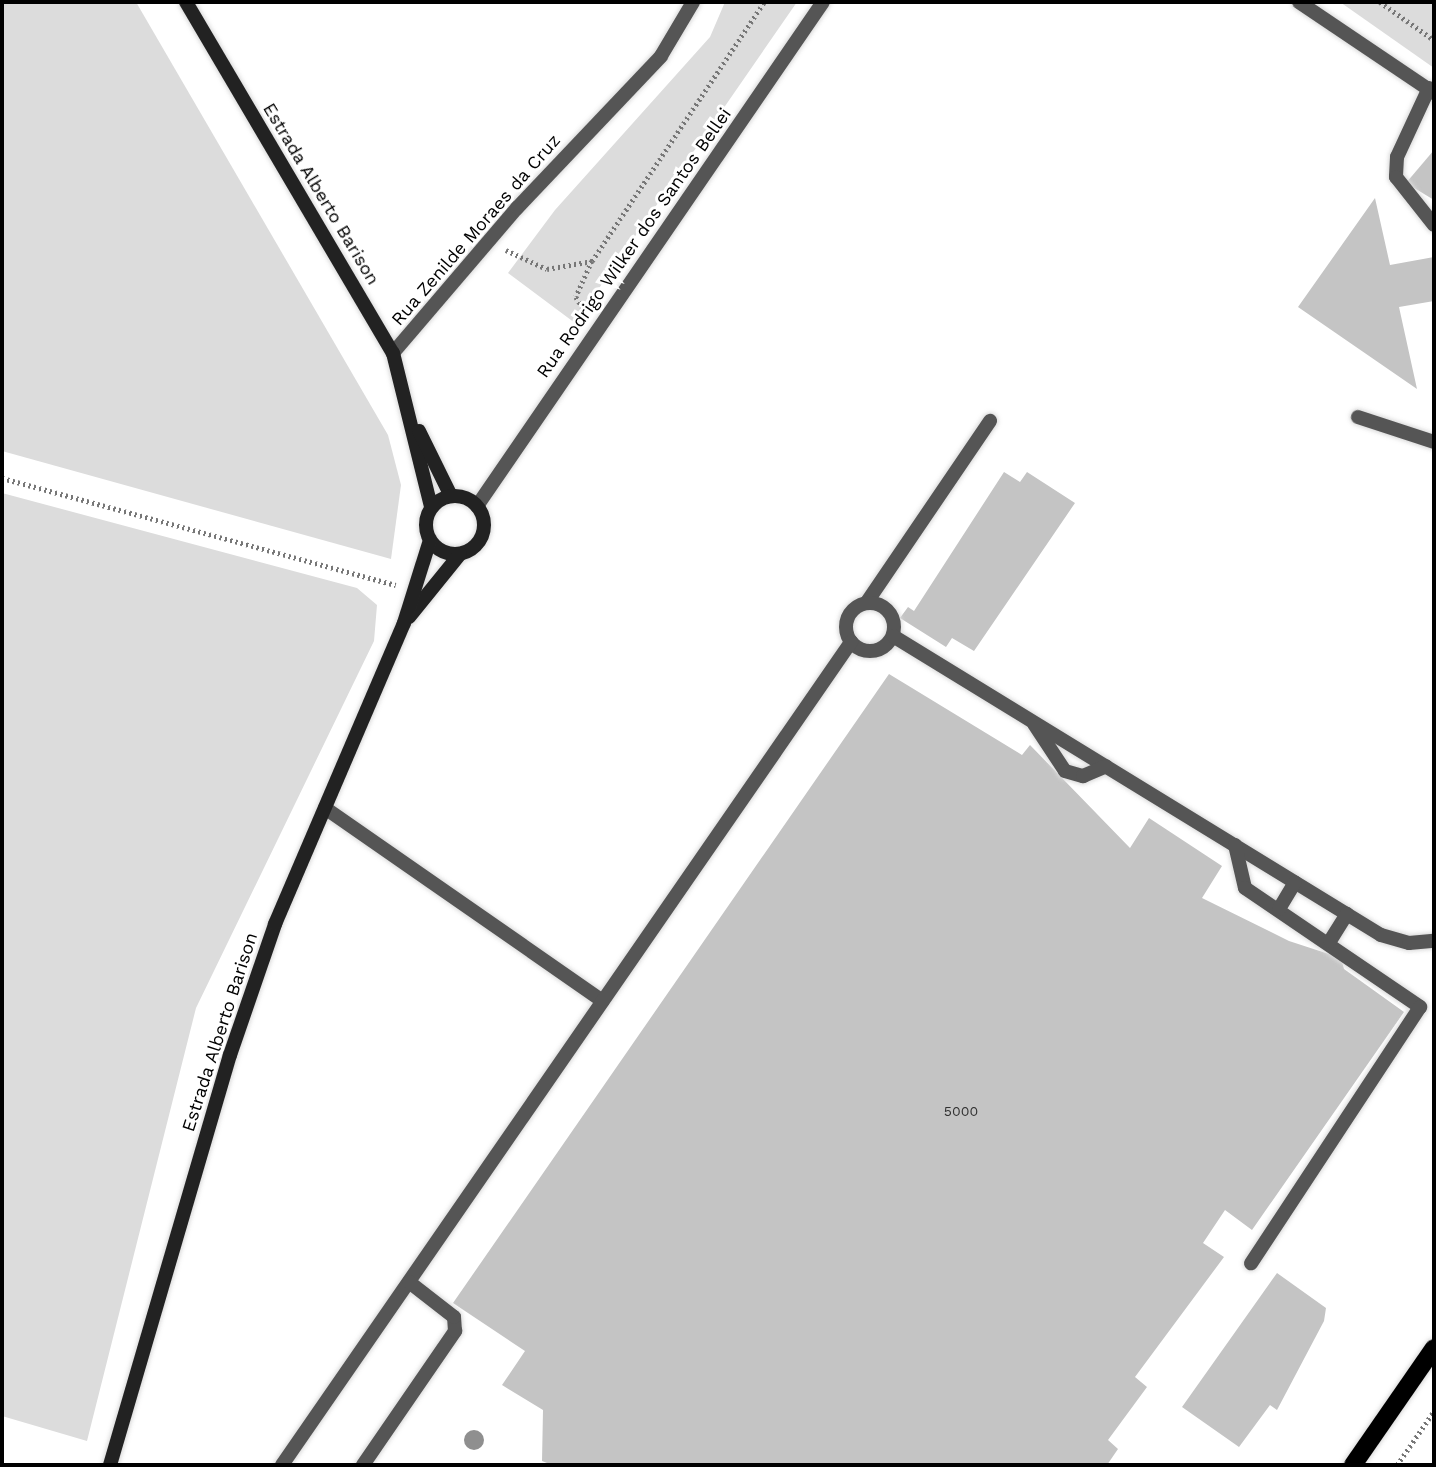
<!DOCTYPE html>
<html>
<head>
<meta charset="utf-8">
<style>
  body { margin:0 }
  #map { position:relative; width:1436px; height:1467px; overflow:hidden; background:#fff; font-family:"Work Sans",sans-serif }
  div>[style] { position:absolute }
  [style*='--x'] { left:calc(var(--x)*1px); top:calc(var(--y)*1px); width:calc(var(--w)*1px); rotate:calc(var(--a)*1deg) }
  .green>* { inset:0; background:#dcdcdc }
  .building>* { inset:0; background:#c4c4c4 }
  .path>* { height:4.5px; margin-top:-2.25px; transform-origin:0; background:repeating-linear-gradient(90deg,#777 0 2px,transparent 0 5.5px) }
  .roads { filter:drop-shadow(0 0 2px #dbdbdb) drop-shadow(0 0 2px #dbdbdb) }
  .lane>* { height:14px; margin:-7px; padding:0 7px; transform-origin:7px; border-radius:7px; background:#555 }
  .lane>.ring { margin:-7px; padding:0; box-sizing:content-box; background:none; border:14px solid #555; border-radius:50% }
  .street>* { height:14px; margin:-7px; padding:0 7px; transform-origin:7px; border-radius:7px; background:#555 }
  .secondary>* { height:14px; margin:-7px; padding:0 7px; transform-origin:7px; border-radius:7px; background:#222 }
  .secondary>.ring { margin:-7px; padding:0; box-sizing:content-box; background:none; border:14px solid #222; border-radius:50% }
  .primary>* { height:18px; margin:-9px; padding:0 9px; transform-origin:9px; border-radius:9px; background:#000 }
  .trees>* { width:20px; height:20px; margin:-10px; border-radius:50%; background:#8f8f8f }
  span { translate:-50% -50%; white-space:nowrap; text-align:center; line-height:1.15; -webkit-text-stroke:6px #fff; paint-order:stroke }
  .number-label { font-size:14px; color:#313131 }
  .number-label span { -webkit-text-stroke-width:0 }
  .street-label { font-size:18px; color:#000 }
  .frame { position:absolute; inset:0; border:4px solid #000; pointer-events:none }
</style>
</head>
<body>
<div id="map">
  <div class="green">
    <i style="clip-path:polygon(2px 2px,136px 2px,388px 435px,401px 485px,391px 559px,2px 451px)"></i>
    <i style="clip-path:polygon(725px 2px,797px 2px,575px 323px,508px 273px,555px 210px,710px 37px)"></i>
    <i style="clip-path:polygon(1340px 2px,1434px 2px,1434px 68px)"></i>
    <i style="clip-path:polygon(2px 493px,357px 588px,377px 605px,374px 641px,196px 1008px,87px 1441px,2px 1416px)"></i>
  </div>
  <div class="building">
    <i style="clip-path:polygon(1434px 150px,1434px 200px,1406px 183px)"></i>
    <i style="clip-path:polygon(1375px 198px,1390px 265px,1434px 257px,1434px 301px,1399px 307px,1417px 389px,1298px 307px)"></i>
    <i style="clip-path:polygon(1004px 472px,1020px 482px,1027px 472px,1075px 503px,974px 651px,952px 638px,946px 647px,900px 618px,908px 607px,914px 611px)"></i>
    <i style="clip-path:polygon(889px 674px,1022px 755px,1030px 745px,1130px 848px,1149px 818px,1222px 866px,1202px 898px,1289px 941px,1341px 958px,1344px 969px,1404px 1012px,1252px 1230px,1225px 1210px,1203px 1243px,1224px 1257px,1135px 1377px,1147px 1387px,1108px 1440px,1118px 1449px,1107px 1465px,552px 1465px,542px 1461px,543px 1410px,502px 1385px,525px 1351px,453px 1303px)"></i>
    <i style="clip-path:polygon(1277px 1273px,1326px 1308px,1324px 1321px,1277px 1410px,1270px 1405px,1239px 1447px,1182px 1407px)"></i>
  </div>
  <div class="path">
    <i style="--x:1380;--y:2;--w:66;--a:35.1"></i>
    <i style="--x:506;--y:250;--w:45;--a:24.9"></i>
    <i style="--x:547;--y:269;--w:46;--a:-10.1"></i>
    <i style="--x:592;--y:261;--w:39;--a:114"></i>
    <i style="--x:576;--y:297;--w:20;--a:57"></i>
    <i style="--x:592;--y:261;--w:311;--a:-56.4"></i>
    <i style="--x:2;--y:478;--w:408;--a:15.2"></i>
    <i style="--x:1397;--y:1465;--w:65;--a:-55.6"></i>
  </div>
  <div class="roads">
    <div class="lane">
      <i style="--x:1429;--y:88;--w:76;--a:114.9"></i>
      <i style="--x:1397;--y:157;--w:20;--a:93"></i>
      <i style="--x:1396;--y:177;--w:61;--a:51.6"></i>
      <i style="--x:1358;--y:417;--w:80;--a:18.2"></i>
      <i style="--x:867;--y:602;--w:219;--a:-55.8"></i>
      <i class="ring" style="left:846px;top:603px;width:34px;height:34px"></i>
      <i style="--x:893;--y:636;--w:572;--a:31.5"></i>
      <i style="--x:1381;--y:935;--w:29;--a:16"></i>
      <i style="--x:1409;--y:943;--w:25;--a:-5"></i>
      <i style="--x:1034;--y:724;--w:56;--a:56.6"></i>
      <i style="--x:1065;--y:771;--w:19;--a:16"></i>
      <i style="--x:1083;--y:776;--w:25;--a:-23"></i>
      <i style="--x:325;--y:808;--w:338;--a:34.8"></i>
      <i style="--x:1235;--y:845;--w:44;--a:76.9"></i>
      <i style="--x:1245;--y:888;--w:212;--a:34.2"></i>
      <i style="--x:1420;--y:1007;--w:307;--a:123.4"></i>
      <i style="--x:1279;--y:909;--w:31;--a:-59"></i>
      <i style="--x:1330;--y:941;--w:32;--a:-58"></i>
      <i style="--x:282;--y:1465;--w:1001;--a:-55.34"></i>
      <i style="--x:363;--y:1465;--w:163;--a:-55.5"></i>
      <i style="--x:455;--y:1331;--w:14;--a:-94"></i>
      <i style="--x:454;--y:1317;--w:57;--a:-142.1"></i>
    </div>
    <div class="street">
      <i style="--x:1299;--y:2;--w:163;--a:34"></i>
      <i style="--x:393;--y:353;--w:191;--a:-49.5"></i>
      <i style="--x:517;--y:208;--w:209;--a:-46.5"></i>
      <i style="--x:661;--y:56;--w:63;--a:-59.3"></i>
      <i style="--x:477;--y:506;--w:611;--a:-55.53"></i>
    </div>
    <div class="secondary">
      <i style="--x:186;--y:2;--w:407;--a:59.5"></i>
      <i style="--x:393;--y:353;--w:159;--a:76.1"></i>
      <i style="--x:419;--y:431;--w:72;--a:63.8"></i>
      <i class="ring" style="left:426px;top:496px;width:44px;height:44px"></i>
      <i style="--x:409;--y:617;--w:81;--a:-51"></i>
      <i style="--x:110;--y:1465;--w:427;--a:-73.7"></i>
      <i style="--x:230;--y:1055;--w:139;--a:-71"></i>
      <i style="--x:275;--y:924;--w:327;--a:-66.8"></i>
      <i style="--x:404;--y:623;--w:87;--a:-72.6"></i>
    </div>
    <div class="primary">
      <i style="--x:1353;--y:1465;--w:142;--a:-55.3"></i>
    </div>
  </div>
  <div class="trees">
    <i style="left:474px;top:1440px"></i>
  </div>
  <div class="number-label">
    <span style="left:961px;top:1111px">5000</span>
  </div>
  <div class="street-label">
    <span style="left:321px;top:194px;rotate:59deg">Estrada Alberto Barison</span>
    <span style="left:476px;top:230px;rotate:-49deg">Rua Zenilde Moraes da Cruz</span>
    <span style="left:634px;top:243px;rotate:-55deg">Rua Rodrigo Wilker dos Santos Bellei</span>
    <span style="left:220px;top:1032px;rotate:-72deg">Estrada Alberto Barison</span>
  </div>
  <div class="frame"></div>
</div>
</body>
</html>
